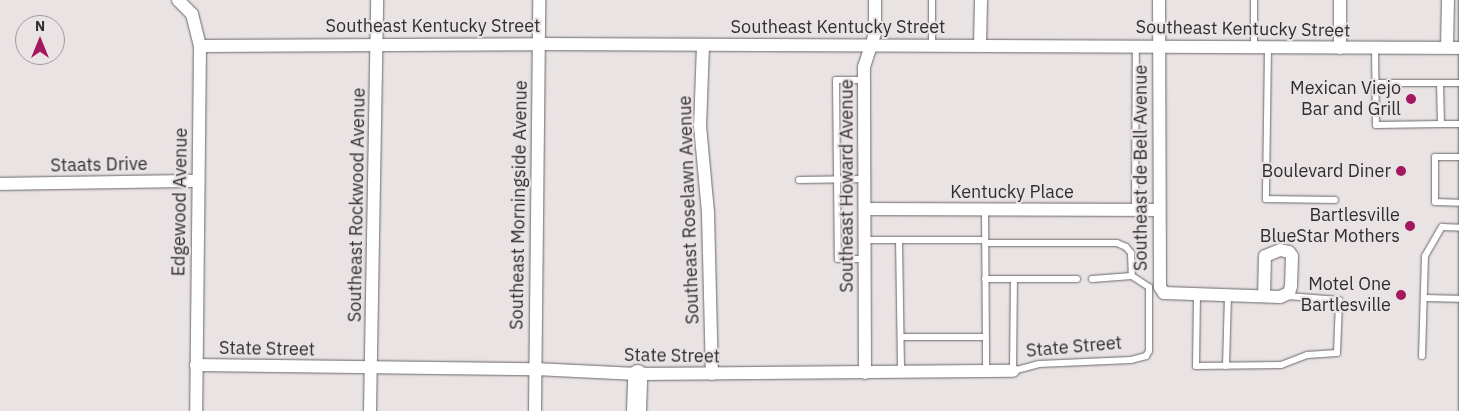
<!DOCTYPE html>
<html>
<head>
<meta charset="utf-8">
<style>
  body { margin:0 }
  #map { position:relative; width:1476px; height:411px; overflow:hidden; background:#e9e3e4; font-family:"IBM Plex Sans",sans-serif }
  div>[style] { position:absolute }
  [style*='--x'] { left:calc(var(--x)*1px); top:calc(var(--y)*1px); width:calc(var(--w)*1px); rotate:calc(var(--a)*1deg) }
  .roads { filter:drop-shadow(0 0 1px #6b6667) drop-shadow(0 0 1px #6b6667) }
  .lane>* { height:6px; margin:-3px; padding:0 3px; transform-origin:3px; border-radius:3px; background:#fff }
  .street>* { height:12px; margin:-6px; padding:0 6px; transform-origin:6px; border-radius:6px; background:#fff }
  .secondary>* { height:19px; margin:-9.5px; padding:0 9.5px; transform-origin:9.5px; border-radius:9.5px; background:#fff }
  .highway>* { height:24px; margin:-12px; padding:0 12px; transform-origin:12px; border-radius:12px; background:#fff }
  .dots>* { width:14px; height:14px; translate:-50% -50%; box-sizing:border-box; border:2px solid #e9e3e4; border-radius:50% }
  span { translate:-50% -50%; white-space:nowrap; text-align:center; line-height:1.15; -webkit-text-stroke:4px #e9e3e4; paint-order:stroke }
  .street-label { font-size:18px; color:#312e2f }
  .poi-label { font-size:18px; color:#312e2f }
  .right { translate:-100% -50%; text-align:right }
  .north { position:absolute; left:15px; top:15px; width:50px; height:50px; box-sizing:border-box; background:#e9e3e4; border:1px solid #9f9b9c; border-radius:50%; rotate:0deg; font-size:14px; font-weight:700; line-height:20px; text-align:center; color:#312e2f }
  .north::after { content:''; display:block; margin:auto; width:18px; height:22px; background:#a4185f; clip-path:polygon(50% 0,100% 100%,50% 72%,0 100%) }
</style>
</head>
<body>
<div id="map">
  <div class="roads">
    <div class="lane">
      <i style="--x:1254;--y:0;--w:46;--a:90"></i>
      <i style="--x:932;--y:45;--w:45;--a:-90"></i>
      <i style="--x:1268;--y:47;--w:152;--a:90.8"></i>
      <i style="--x:1266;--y:199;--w:69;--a:0.8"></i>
      <i style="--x:1375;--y:48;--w:77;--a:89.3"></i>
      <i style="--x:1376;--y:125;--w:65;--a:-0.9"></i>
      <i style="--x:864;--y:80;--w:28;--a:180"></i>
      <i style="--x:836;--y:80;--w:179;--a:89.4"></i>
      <i style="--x:838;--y:259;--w:28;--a:0"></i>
      <i style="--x:1376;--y:83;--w:64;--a:0"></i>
      <i style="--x:1466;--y:124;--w:25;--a:180"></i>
      <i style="--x:1441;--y:124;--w:41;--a:-91.4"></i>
      <i style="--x:1440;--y:83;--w:27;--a:0"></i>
      <i style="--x:799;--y:180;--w:66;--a:-0.9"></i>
      <i style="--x:1467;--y:203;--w:32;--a:-178"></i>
      <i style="--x:1435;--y:202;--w:45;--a:-90"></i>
      <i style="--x:1435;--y:157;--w:32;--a:0"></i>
      <i style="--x:985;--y:209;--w:163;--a:89.6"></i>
      <i style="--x:1135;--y:210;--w:164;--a:-89.7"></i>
      <i style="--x:866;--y:240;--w:119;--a:0"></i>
      <i style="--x:899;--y:240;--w:133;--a:89.1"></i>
      <i style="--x:985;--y:243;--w:132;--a:0"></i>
      <i style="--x:1117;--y:243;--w:10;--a:24"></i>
      <i style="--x:1126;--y:247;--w:8;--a:50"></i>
      <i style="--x:1131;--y:253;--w:23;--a:88"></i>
      <i style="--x:1132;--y:276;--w:20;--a:33"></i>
      <i style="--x:1149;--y:287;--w:64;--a:90"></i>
      <i style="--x:1149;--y:351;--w:6;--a:121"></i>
      <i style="--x:1146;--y:356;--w:16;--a:165"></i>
      <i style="--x:1131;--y:360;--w:92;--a:177.5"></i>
      <i style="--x:1039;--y:364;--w:27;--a:165"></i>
      <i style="--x:1013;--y:371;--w:92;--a:-89.4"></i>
      <i style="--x:985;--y:279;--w:92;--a:0"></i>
      <i style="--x:1092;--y:279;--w:40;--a:-4.3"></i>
      <i style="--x:1197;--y:295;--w:71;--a:90.8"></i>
      <i style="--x:1196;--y:366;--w:85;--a:-0.7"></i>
      <i style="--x:1281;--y:365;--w:28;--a:-21"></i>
      <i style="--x:1307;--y:355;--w:30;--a:-4"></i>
      <i style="--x:1337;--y:353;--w:53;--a:-87.8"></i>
      <i style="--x:1339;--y:300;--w:52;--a:-175.6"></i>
      <i style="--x:1424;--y:298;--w:44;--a:1.3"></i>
      <i style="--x:901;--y:337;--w:85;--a:0"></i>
      <i style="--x:1422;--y:356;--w:100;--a:-88.3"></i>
      <i style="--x:1425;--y:256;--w:34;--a:-60"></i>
      <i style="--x:1442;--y:227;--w:26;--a:2"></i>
      <i style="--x:1226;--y:366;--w:71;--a:-88.4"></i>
    </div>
    <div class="street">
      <i style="--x:178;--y:0;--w:20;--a:45"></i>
      <i style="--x:192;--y:14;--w:33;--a:76"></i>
      <i style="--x:200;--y:46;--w:365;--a:90.6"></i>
      <i style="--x:1159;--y:0;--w:287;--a:89.8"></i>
      <i style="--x:1160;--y:287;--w:7;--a:56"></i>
      <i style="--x:1164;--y:293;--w:116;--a:2"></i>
      <i style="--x:1280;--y:297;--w:10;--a:-24"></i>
      <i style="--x:1289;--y:293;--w:7;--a:-74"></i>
      <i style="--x:1291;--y:286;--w:30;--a:-88"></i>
      <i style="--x:1292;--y:256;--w:5;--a:-127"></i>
      <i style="--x:1289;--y:252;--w:9;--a:-167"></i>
      <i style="--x:1280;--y:250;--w:16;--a:158"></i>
      <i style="--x:1265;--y:256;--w:40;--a:91.4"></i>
      <i style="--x:703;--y:45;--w:81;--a:92.1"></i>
      <i style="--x:700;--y:126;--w:87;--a:84.7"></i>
      <i style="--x:708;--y:213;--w:161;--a:88.6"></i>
      <i style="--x:980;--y:45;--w:45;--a:-88.7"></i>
      <i style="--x:200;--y:46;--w:339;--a:-0.3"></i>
      <i style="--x:539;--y:44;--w:935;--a:0.25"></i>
      <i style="--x:1447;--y:47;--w:47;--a:-88.8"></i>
      <i style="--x:1340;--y:48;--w:48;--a:-90"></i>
      <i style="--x:0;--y:184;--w:198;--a:-0.9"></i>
      <i style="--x:866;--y:209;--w:293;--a:0.2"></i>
      <i style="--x:196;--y:365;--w:339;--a:0.7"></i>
      <i style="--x:535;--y:369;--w:102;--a:2.8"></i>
      <i style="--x:637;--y:374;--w:376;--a:-0.5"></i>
      <i style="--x:865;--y:373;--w:306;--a:-90.2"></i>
      <i style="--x:864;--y:67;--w:36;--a:-72"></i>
      <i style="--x:875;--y:33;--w:33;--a:-90"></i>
      <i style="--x:370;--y:411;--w:411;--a:-89"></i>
      <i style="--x:535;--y:411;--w:411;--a:-89.4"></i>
    </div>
    <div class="secondary">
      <i style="--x:636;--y:411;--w:37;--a:-88"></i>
    </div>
    <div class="highway">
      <i style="--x:1471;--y:411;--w:411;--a:-90"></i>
    </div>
  </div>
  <div class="dots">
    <i style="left:1411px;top:99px;background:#a4185f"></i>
    <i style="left:1401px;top:171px;background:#a4185f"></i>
    <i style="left:1410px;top:226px;background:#a4185f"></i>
    <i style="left:1401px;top:295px;background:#a4185f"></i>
  </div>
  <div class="street-label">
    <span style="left:433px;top:26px">Southeast Kentucky Street</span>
    <span style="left:838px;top:27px">Southeast Kentucky Street</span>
    <span style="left:1243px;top:29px;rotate:1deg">Southeast Kentucky Street</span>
    <span style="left:99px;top:165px;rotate:-1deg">Staats Drive</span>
    <span style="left:1141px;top:168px;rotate:-90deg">Southeast de Bell Avenue</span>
    <span style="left:847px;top:186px;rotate:-90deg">Southeast Howard Avenue</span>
    <span style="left:1012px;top:192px">Kentucky Place</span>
    <span style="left:180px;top:202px;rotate:-89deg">Edgewood Avenue</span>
    <span style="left:357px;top:205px;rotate:-89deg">Southeast Rockwood Avenue</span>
    <span style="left:519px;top:205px;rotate:-89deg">Southeast Morningside Avenue</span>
    <span style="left:689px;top:210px;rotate:-92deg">Southeast Roselawn Avenue</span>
    <span style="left:1074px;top:347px;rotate:-5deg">State Street</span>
    <span style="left:267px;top:349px;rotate:1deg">State Street</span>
    <span style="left:672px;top:356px;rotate:1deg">State Street</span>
  </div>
  <div class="poi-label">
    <span class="right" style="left:1401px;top:99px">Mexican Viejo<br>Bar and Grill</span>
    <span class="right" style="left:1391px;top:171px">Boulevard Diner</span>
    <span class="right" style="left:1400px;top:226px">Bartlesville<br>BlueStar Mothers</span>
    <span class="right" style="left:1391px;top:295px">Motel One<br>Bartlesville</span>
  </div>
  <div class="north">N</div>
</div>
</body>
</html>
